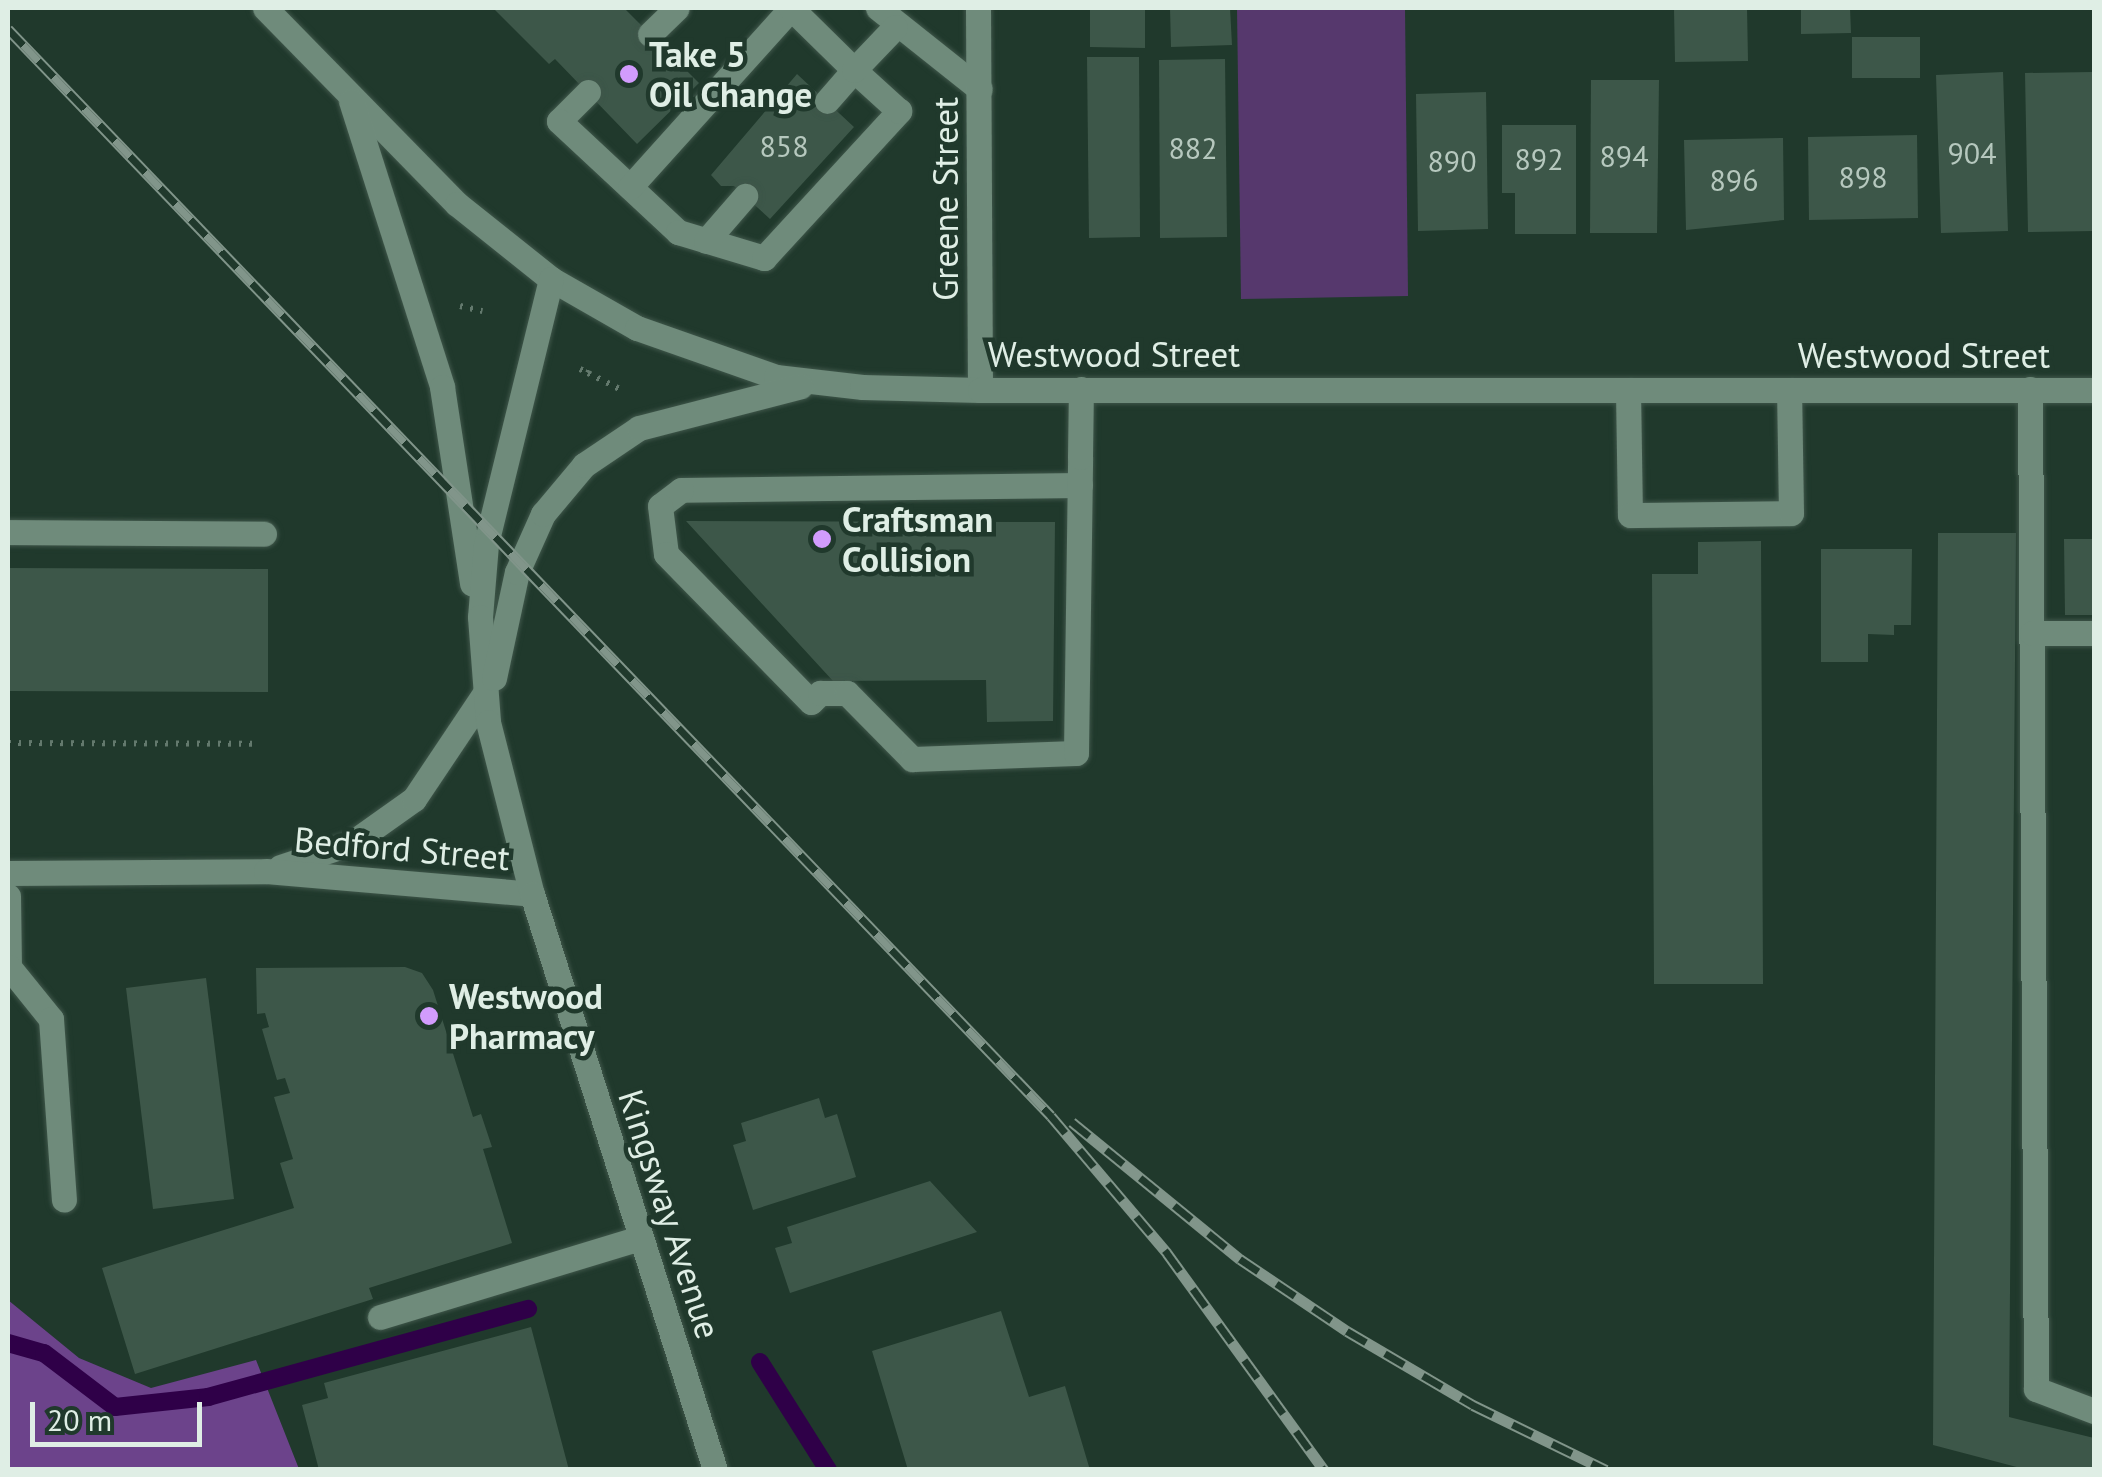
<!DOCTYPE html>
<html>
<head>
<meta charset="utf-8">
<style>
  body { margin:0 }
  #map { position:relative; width:2102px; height:1477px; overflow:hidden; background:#20392c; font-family:"PT Sans",sans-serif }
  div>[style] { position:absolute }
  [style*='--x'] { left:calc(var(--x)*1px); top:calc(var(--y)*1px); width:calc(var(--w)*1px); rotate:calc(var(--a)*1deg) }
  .green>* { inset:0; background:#56386d }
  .forest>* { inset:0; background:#6c438b }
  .stream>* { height:18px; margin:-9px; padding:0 9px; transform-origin:9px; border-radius:9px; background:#2f0048 }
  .building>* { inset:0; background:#3d5749 }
  .path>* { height:6px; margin-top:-3px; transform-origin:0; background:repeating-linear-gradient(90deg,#63796d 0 2.5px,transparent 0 10.5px) }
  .roads { filter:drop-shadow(0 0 2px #3f564a) drop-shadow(0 0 2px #3f564a) }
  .lane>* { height:25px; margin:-12.5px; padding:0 12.5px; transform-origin:12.5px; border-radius:12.5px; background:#6f8b7b }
  .street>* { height:25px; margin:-12.5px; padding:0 12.5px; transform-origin:12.5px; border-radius:12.5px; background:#6f8b7b }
  .secondary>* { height:25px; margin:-12.5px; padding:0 12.5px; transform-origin:12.5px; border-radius:12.5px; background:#6f8b7b }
  .rail>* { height:11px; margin-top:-5.5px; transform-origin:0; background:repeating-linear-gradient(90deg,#20392c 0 22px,#81958a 0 44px); box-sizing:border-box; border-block:2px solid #81958a }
  .dots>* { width:28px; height:28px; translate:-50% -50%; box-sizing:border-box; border:5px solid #20392c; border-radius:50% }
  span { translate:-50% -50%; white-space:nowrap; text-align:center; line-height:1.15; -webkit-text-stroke:9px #20392c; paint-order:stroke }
  .number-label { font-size:30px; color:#b6c8be }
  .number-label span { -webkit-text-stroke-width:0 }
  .poi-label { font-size:35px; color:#dfeee5; font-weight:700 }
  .left { translate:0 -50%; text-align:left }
  .street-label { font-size:35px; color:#dfeee5 }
  .frame { position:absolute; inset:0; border:10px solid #dfeee5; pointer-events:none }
  .scale { position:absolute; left:30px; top:1402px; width:172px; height:45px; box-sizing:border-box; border:5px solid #dfeee5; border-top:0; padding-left:12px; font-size:30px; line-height:35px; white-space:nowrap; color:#dfeee5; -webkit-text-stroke:8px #20392c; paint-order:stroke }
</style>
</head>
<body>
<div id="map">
  <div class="green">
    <i style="clip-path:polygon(1237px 8px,1405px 8px,1408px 296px,1241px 299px)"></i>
  </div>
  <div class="forest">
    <i style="clip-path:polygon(8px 1300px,79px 1358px,151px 1388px,256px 1360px,299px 1469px,8px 1469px)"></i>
  </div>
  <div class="stream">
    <i style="--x:8;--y:1343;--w:37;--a:16"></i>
    <i style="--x:44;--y:1353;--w:89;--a:37.3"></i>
    <i style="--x:115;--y:1407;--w:94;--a:-6.1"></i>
    <i style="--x:208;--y:1397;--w:332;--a:-15.4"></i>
    <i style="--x:760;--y:1362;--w:128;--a:57.8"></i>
  </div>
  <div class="building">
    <i style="clip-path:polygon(493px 8px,624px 8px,699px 83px,637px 144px,555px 59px,549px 64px)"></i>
    <i style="clip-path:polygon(1090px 8px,1145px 8px,1145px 48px,1090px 47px)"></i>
    <i style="clip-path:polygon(1170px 8px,1230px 8px,1232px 45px,1171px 47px)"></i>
    <i style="clip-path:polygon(1674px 8px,1747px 8px,1748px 61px,1675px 62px)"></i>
    <i style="clip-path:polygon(1801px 8px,1850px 8px,1851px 33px,1801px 34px)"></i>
    <i style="clip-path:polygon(1852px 37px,1920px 37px,1920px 78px,1852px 78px)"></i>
    <i style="clip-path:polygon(1087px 57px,1139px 57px,1140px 237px,1089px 238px)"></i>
    <i style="clip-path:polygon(1225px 59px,1227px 237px,1160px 238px,1159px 60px)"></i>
    <i style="clip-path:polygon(2003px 72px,2008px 231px,1941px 233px,1936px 75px)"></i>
    <i style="clip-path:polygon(2092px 72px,2094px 231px,2028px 232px,2025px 73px)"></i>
    <i style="clip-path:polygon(797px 74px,854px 127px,770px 219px,734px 186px,721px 186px,711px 175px)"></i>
    <i style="clip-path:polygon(1591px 80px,1659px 80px,1657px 233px,1590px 233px)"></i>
    <i style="clip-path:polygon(1486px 92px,1488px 229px,1418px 231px,1416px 94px)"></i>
    <i style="clip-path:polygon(1502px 125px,1576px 125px,1576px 234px,1515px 234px,1515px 193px,1502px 193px)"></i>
    <i style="clip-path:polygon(1917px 135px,1918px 218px,1809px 220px,1808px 137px)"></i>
    <i style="clip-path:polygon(1783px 138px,1784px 220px,1686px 230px,1684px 140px)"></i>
    <i style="clip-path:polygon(686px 521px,1055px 522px,1053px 721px,987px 722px,986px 680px,833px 681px)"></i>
    <i style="clip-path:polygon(1938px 533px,2016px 533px,2009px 1417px,2094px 1438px,2094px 1470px,2028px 1470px,1933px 1445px)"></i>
    <i style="clip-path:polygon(2064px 539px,2094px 539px,2094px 615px,2065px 615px)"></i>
    <i style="clip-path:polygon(1761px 541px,1763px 984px,1654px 984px,1652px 574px,1698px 574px,1698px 542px)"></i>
    <i style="clip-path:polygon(1821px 549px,1912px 549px,1911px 625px,1894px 625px,1894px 635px,1868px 634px,1868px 662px,1821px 662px)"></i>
    <i style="clip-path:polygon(8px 568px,268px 569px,268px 692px,8px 691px)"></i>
    <i style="clip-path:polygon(405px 967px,422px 973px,433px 990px,473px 1117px,481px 1114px,492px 1147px,483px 1149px,512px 1243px,369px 1288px,373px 1299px,135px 1374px,102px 1268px,294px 1208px,280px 1163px,293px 1159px,274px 1097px,290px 1093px,285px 1078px,277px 1080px,262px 1029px,269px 1027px,265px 1013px,257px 1014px,256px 968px)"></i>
    <i style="clip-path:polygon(206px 978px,234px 1199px,153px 1209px,126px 988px)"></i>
    <i style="clip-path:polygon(819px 1098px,825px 1118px,837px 1114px,856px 1177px,753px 1210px,733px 1145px,746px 1141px,741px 1123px)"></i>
    <i style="clip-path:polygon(930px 1181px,977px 1232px,790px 1293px,775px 1248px,792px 1243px,787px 1227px)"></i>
    <i style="clip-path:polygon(1001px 1311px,1029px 1397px,1065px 1386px,1090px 1470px,908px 1470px,872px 1351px)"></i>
    <i style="clip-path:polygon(531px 1327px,569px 1470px,319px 1470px,302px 1405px,328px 1398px,324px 1383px)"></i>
  </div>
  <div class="path">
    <i style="--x:460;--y:306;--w:23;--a:13"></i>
    <i style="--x:580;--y:369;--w:9;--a:27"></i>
    <i style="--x:588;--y:373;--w:8;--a:-60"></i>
    <i style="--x:588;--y:373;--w:37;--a:27"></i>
    <i style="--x:8;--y:743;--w:247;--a:0.2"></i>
  </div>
  <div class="roads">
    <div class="lane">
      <i style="--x:878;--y:8;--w:130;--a:38.5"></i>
      <i style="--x:650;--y:34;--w:37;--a:-44"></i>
      <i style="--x:588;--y:92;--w:41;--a:135"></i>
      <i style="--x:559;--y:121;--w:163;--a:43"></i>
      <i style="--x:678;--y:232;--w:90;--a:16.8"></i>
      <i style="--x:764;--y:258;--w:200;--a:-47.4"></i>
      <i style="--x:899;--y:111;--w:61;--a:-137.7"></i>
      <i style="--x:854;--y:70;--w:41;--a:131.1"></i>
      <i style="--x:630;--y:187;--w:241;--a:-48"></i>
      <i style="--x:791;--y:8;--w:88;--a:44.5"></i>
      <i style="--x:854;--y:70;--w:59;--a:-46.4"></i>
      <i style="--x:706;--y:241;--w:60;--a:-49.1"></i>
      <i style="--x:2030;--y:389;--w:1000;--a:89.66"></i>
      <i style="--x:2036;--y:1389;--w:62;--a:20.8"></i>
      <i style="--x:1628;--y:390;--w:125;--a:89.1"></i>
      <i style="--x:1630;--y:515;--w:161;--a:-0.7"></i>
      <i style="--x:1791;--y:513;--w:123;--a:-90.9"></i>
      <i style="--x:1080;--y:485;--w:399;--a:179.3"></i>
      <i style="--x:681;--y:490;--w:26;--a:143"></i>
      <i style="--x:660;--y:506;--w:48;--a:82.9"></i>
      <i style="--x:666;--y:554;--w:207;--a:45.6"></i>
      <i style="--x:811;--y:702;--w:13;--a:-45"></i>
      <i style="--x:820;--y:693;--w:27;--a:0"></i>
      <i style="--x:847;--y:693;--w:93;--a:45.4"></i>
      <i style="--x:912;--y:759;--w:164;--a:-2.1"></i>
      <i style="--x:1076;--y:753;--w:296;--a:-89.2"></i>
      <i style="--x:1080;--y:457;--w:68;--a:-89.2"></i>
      <i style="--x:2032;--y:633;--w:62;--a:0"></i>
      <i style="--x:8;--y:896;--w:71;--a:89.2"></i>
      <i style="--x:9;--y:967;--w:67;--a:51.1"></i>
      <i style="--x:51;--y:1019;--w:181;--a:85.9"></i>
      <i style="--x:380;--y:1317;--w:272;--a:-16.9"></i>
    </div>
    <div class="street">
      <i style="--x:978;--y:8;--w:382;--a:89.7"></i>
      <i style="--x:8;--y:532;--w:256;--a:0.4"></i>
      <i style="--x:280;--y:867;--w:76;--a:-18.4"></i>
      <i style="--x:352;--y:843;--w:76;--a:-35.4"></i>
      <i style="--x:414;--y:799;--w:128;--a:-56.2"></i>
      <i style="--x:8;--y:873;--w:258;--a:-0.4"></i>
      <i style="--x:266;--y:871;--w:267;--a:4.9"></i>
    </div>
    <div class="secondary">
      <i style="--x:265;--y:8;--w:274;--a:45.6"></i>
      <i style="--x:457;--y:204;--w:120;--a:38.6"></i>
      <i style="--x:551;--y:279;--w:99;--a:29.7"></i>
      <i style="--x:637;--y:328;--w:147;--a:19.4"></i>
      <i style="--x:776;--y:377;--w:87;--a:6.6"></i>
      <i style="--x:862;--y:387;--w:118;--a:1.5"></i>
      <i style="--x:980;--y:390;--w:1114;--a:0"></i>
      <i style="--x:351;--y:101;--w:300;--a:72.3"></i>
      <i style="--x:442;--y:387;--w:199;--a:81.3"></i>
      <i style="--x:551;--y:279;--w:273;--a:103.8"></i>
      <i style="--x:486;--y:544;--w:73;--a:94.7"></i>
      <i style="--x:480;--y:617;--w:105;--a:85.6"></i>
      <i style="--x:488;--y:722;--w:178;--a:75.7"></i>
      <i style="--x:532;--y:894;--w:604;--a:72.37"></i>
      <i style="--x:494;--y:678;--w:108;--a:-77.8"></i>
      <i style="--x:517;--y:572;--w:64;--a:-65.9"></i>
      <i style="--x:543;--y:514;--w:64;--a:-50.1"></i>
      <i style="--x:584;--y:465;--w:66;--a:-33.9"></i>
      <i style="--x:639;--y:428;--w:167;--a:-14.5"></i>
    </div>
  </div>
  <div class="rail">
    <i style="--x:8;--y:29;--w:1506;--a:46.18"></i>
    <i style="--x:1051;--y:1116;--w:180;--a:49.7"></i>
    <i style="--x:1167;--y:1253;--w:268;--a:54.1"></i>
    <i style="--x:1072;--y:1122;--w:217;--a:39.2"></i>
    <i style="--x:1240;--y:1259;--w:129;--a:33.9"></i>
    <i style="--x:1347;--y:1331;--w:146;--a:30.4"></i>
    <i style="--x:1473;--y:1405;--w:148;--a:26"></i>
  </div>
  <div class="dots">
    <i style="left:629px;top:74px;background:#d29cfd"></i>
    <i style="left:822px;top:539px;background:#d29cfd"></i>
    <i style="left:429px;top:1016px;background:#d29cfd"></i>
  </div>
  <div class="number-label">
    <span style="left:784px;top:146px">858</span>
    <span style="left:1193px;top:148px">882</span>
    <span style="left:1972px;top:153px">904</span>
    <span style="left:1624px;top:156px">894</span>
    <span style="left:1539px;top:159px">892</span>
    <span style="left:1452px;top:161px">890</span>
    <span style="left:1863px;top:177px">898</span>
    <span style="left:1734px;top:180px">896</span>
  </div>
  <div class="poi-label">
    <span class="left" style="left:649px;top:74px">Take 5<br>Oil Change</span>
    <span class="left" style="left:842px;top:539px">Craftsman<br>Collision</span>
    <span class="left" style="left:449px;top:1016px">Westwood<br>Pharmacy</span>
  </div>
  <div class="street-label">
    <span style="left:945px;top:199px;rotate:-90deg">Greene Street</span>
    <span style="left:1114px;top:354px">Westwood Street</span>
    <span style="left:1924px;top:355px">Westwood Street</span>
    <span style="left:402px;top:848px;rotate:5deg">Bedford Street</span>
    <span style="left:670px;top:1214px;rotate:72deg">Kingsway Avenue</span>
  </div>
  <div class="frame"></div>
  <div class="scale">20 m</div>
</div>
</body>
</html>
